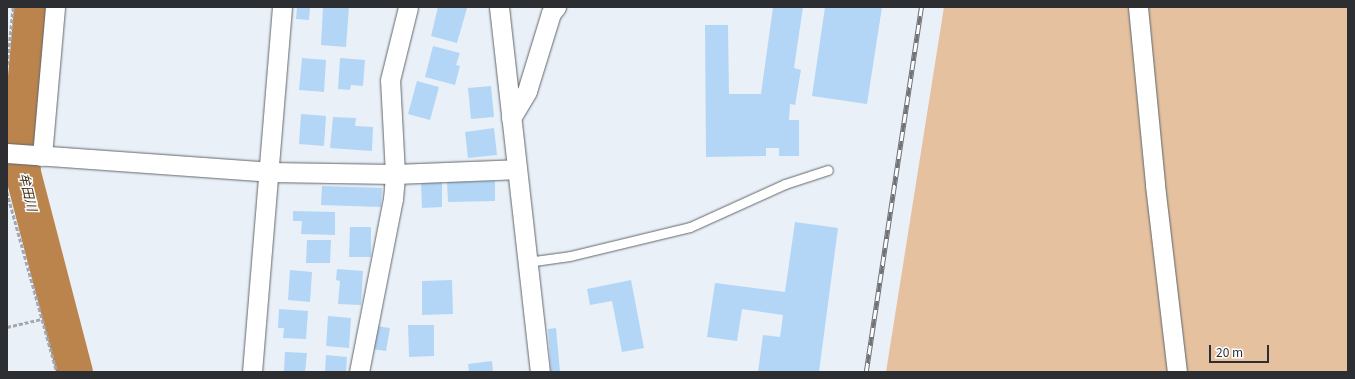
<!DOCTYPE html>
<html>
<head>
<meta charset="utf-8">
<style>
  body { margin:0 }
  #map { position:relative; width:1355px; height:379px; overflow:hidden; background:#eaf0f7; font-family:Georgia,"Noto Sans JP",serif }
  div>[style] { position:absolute }
  [style*='--x'] { left:calc(var(--x)*1px); top:calc(var(--y)*1px); width:calc(var(--w)*1px); rotate:calc(var(--a)*1deg) }
  .green>* { inset:0; background:#e5c19f }
  .stream>* { height:6px; margin:-3px; padding:0 3px; transform-origin:3px; border-radius:3px; background:#bb844d }
  .river>* { height:36px; margin:-18px; padding:0 18px; transform-origin:18px; border-radius:18px; background:#bb844d }
  .building>* { inset:0; background:#b3d6f7 }
  .path>* { height:2.5px; margin-top:-1.25px; transform-origin:0; background:repeating-linear-gradient(90deg,#a4a8ae 0 4px,transparent 0 6px) }
  .roads { filter:drop-shadow(0 0 1px #61676c) drop-shadow(0 0 1px #61676c) }
  .service>* { height:9px; margin:-4.5px; padding:0 4.5px; transform-origin:4.5px; border-radius:4.5px; background:#fff }
  .minor>* { height:19px; margin:-9.5px; padding:0 9.5px; transform-origin:9.5px; border-radius:9.5px; background:#fff }
  .rail>* { height:4.5px; margin-top:-2.25px; transform-origin:0; background:repeating-linear-gradient(90deg,#fcfdfe 0 9px,#6f7377 0 18px); box-sizing:border-box; border-block:1px solid #6f7377 }
  span { translate:-50% -50%; white-space:nowrap; text-align:center; line-height:1.15; -webkit-text-stroke:3px #fcfdfe; paint-order:stroke }
  .water-label { font-size:13px; color:#462f16; font-style:italic }
  .frame { position:absolute; inset:0; border:8px solid #2c2e31; pointer-events:none }
  .scale { position:absolute; left:1209px; top:345px; width:60px; height:18px; box-sizing:border-box; border:2px solid #2c2e31; border-top:0; padding-left:5px; font-size:12px; line-height:14px; white-space:nowrap; color:#2c2e31; -webkit-text-stroke:3px #fcfdfe; paint-order:stroke }
</style>
</head>
<body>
<div id="map">
  <div class="green">
    <i style="clip-path:polygon(944px 7px,1348px 7px,1348px 372px,886px 372px)"></i>
  </div>
  <div class="stream">
    <i style="--x:7;--y:135;--w:14;--a:4"></i>
  </div>
  <div class="river">
    <i style="--x:32;--y:7;--w:129;--a:94.9"></i>
    <i style="--x:21;--y:136;--w:37;--a:87"></i>
    <i style="--x:23;--y:173;--w:206;--a:75.4"></i>
  </div>
  <div class="building">
    <i style="clip-path:polygon(297px 7px,310px 7px,309px 20px,296px 19px)"></i>
    <i style="clip-path:polygon(323px 7px,349px 7px,346px 47px,321px 45px)"></i>
    <i style="clip-path:polygon(438px 7px,467px 8px,457px 43px,431px 36px)"></i>
    <i style="clip-path:polygon(773px 7px,803px 7px,794px 68px,801px 70px,795px 105px,790px 104px,789px 120px,799px 120px,799px 156px,779px 156px,779px 148px,766px 148px,766px 156px,706px 157px,705px 25px,728px 25px,729px 94px,761px 94px)"></i>
    <i style="clip-path:polygon(825px 7px,882px 7px,867px 104px,812px 96px)"></i>
    <i style="clip-path:polygon(433px 46px,460px 53px,456px 65px,460px 66px,455px 85px,425px 77px)"></i>
    <i style="clip-path:polygon(302px 58px,326px 60px,324px 92px,299px 90px)"></i>
    <i style="clip-path:polygon(340px 58px,365px 60px,363px 86px,351px 85px,350px 90px,338px 89px)"></i>
    <i style="clip-path:polygon(417px 81px,439px 87px,430px 120px,408px 114px)"></i>
    <i style="clip-path:polygon(491px 86px,494px 117px,471px 119px,468px 88px)"></i>
    <i style="clip-path:polygon(301px 114px,326px 116px,324px 146px,299px 144px)"></i>
    <i style="clip-path:polygon(333px 117px,356px 118px,355px 126px,373px 127px,372px 151px,330px 148px)"></i>
    <i style="clip-path:polygon(494px 128px,497px 155px,468px 158px,465px 132px)"></i>
    <i style="clip-path:polygon(495px 181px,495px 201px,448px 202px,447px 182px)"></i>
    <i style="clip-path:polygon(442px 182px,442px 207px,422px 208px,421px 183px)"></i>
    <i style="clip-path:polygon(322px 186px,382px 188px,381px 207px,321px 205px)"></i>
    <i style="clip-path:polygon(293px 211px,335px 212px,335px 235px,301px 234px,302px 221px,293px 221px)"></i>
    <i style="clip-path:polygon(795px 222px,838px 228px,819px 372px,758px 372px,763px 335px,780px 337px,783px 315px,742px 309px,737px 341px,707px 337px,715px 283px,785px 292px)"></i>
    <i style="clip-path:polygon(350px 227px,371px 227px,371px 257px,349px 257px)"></i>
    <i style="clip-path:polygon(307px 240px,331px 240px,330px 263px,306px 263px)"></i>
    <i style="clip-path:polygon(337px 269px,363px 271px,361px 305px,338px 304px,340px 281px,336px 280px)"></i>
    <i style="clip-path:polygon(290px 270px,312px 272px,310px 302px,288px 300px)"></i>
    <i style="clip-path:polygon(452px 280px,453px 314px,422px 315px,422px 281px)"></i>
    <i style="clip-path:polygon(631px 280px,644px 348px,622px 352px,612px 301px,590px 305px,587px 289px)"></i>
    <i style="clip-path:polygon(279px 309px,308px 311px,306px 339px,283px 338px,284px 328px,278px 328px)"></i>
    <i style="clip-path:polygon(328px 316px,351px 318px,349px 348px,326px 346px)"></i>
    <i style="clip-path:polygon(408px 325px,434px 325px,434px 356px,409px 357px)"></i>
    <i style="clip-path:polygon(376px 326px,390px 328px,386px 351px,372px 349px)"></i>
    <i style="clip-path:polygon(556px 328px,560px 372px,551px 372px,548px 329px)"></i>
    <i style="clip-path:polygon(285px 352px,307px 353px,305px 372px,284px 372px)"></i>
    <i style="clip-path:polygon(326px 355px,347px 357px,346px 372px,325px 372px)"></i>
    <i style="clip-path:polygon(492px 361px,493px 372px,469px 372px,468px 364px)"></i>
  </div>
  <div class="path">
    <i style="--x:7;--y:65;--w:58;--a:-84.1"></i>
    <i style="--x:7;--y:192;--w:187;--a:74.5"></i>
    <i style="--x:7;--y:327;--w:36;--a:-13"></i>
  </div>
  <div class="roads">
    <div class="service">
      <i style="--x:527;--y:262;--w:43;--a:-7.9"></i>
      <i style="--x:570;--y:256;--w:123;--a:-13.6"></i>
      <i style="--x:690;--y:227;--w:104;--a:-24.4"></i>
      <i style="--x:785;--y:184;--w:45;--a:-18"></i>
    </div>
    <div class="minor">
      <i style="--x:499;--y:7;--w:367;--a:83.6"></i>
      <i style="--x:1138;--y:7;--w:179;--a:84.5"></i>
      <i style="--x:1155;--y:185;--w:188;--a:83.3"></i>
      <i style="--x:511;--y:118;--w:31;--a:-59"></i>
      <i style="--x:527;--y:91;--w:82;--a:-72.9"></i>
      <i style="--x:551;--y:13;--w:8;--a:-50"></i>
      <i style="--x:7;--y:153;--w:263;--a:4.1"></i>
      <i style="--x:269;--y:172;--w:126;--a:0.9"></i>
      <i style="--x:395;--y:174;--w:122;--a:-2.3"></i>
      <i style="--x:42;--y:156;--w:150;--a:-85"></i>
      <i style="--x:252;--y:372;--w:366;--a:-85.3"></i>
      <i style="--x:359;--y:372;--w:176;--a:-78.9"></i>
      <i style="--x:393;--y:199;--w:25;--a:-85"></i>
      <i style="--x:395;--y:174;--w:94;--a:-93"></i>
      <i style="--x:390;--y:80;--w:75;--a:-76.1"></i>
    </div>
  </div>
  <div class="rail">
    <i style="--x:866;--y:372;--w:369;--a:-81.4"></i>
  </div>
  <div class="water-label">
    <span style="left:28px;top:192px;rotate:77deg">牟田川</span>
  </div>
  <div class="frame"></div>
  <div class="scale">20 m</div>
</div>
</body>
</html>
